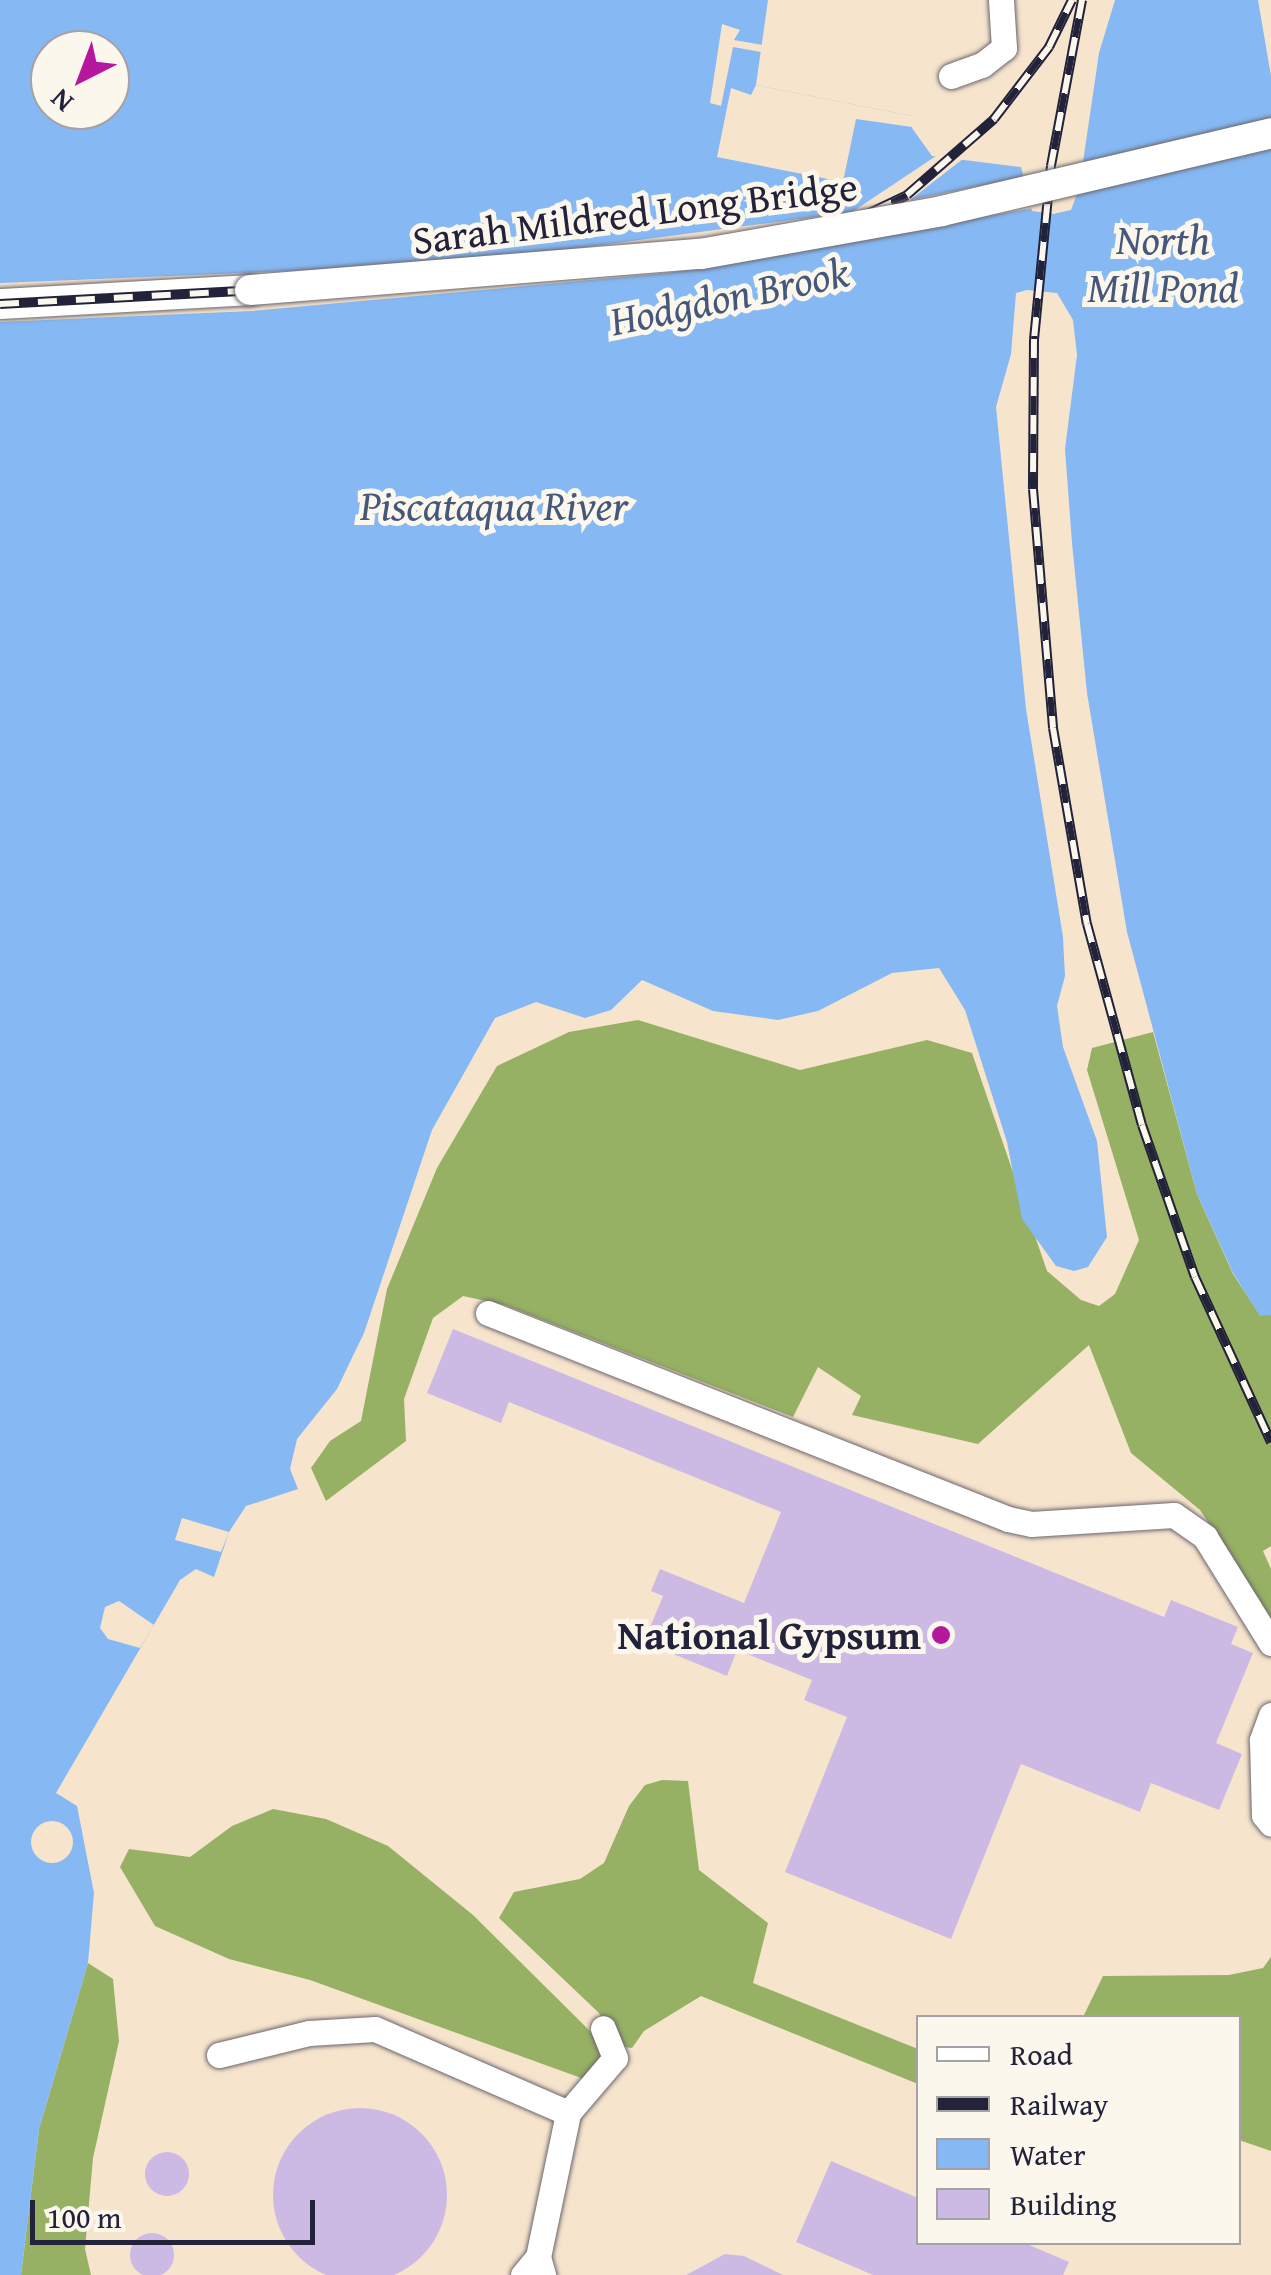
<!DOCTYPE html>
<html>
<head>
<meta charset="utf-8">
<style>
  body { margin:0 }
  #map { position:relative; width:1271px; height:2275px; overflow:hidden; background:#f6e4cd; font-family:"Gentium Book Plus",serif }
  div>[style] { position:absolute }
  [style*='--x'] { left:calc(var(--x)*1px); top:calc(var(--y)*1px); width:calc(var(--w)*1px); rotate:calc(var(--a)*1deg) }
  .forest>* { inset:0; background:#96b163 }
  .water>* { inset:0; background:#86b9f3 }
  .pier>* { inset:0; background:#f6e4cd }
  .round { border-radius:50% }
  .building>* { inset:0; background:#cdbae4 }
  .roads { filter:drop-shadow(0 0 2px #6c666e) drop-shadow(0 0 2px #6c666e) }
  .minor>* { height:25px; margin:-12.5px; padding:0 12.5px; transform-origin:12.5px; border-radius:12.5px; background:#fff }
  .major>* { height:30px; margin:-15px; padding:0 15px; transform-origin:15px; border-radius:15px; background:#fff }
  .rail>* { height:10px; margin-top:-5px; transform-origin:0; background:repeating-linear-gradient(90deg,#fbf7ec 0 19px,#22223b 0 38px); box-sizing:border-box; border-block:2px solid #22223b }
  .bridges { filter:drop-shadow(0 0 2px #6c666e) drop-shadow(0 0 2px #6c666e) }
  .major-bridge>* { height:30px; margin:-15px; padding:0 15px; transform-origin:15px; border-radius:15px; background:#fff }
  .dots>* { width:28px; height:28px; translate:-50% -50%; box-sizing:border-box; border:5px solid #fbf7ec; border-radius:50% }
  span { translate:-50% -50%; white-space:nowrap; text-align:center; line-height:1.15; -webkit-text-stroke:10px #fbf7ec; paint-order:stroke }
  .street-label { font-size:40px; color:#22223b }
  .poi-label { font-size:40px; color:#22223b; font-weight:700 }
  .right { translate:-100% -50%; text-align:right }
  .water-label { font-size:42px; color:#45577b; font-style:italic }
  .legend { position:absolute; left:916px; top:2015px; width:325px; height:230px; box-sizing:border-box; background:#fbf7ec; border:2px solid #a4a2a5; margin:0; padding:12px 18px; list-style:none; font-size:30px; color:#22223b }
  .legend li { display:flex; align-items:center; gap:20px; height:50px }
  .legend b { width:50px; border:2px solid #a4a2a5 }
  .north { position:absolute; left:30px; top:30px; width:100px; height:100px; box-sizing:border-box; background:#fbf7ec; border:2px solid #a4a2a5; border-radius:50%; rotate:222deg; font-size:28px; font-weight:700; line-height:40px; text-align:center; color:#22223b }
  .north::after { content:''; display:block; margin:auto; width:35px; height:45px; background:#b5179e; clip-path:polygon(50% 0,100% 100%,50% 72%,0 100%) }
  .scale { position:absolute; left:30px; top:2200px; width:285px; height:45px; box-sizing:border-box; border:5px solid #22223b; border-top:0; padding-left:12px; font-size:30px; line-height:35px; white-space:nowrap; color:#22223b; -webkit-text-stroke:8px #fbf7ec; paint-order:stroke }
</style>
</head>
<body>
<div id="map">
  <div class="forest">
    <i style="clip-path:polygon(638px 1020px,800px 1070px,927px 1040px,972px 1053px,1047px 1271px,1081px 1300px,1099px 1306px,1115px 1294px,1139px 1240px,1087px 1070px,1092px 1048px,1153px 1032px,1197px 1194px,1233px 1274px,1260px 1315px,1271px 1315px,1271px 1546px,1263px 1551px,1271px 1569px,1271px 1618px,1200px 1510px,1131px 1453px,1089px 1345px,978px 1444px,852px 1415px,861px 1396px,818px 1367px,793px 1417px,505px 1305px,463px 1296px,433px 1318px,404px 1399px,406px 1441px,326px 1501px,311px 1468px,330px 1441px,361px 1421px,387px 1289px,437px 1168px,497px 1066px,569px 1032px)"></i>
    <i style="clip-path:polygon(662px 1780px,688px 1781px,699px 1870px,768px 1923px,753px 1983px,918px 2049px,918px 2084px,701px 1996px,644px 2031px,632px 2048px,617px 2046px,599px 2013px,499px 1918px,514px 1892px,580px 1879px,604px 1863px,629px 1806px,645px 1785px)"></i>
    <i style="clip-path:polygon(273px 1809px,326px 1819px,388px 1846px,473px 1915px,594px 2035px,604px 2055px,584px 2079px,310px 1980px,229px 1959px,155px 1926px,120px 1867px,129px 1849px,190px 1857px,232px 1826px)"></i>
    <i style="clip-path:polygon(1271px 1957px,1271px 2151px,1239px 2140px,1238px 2018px,1083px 2017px,1103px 1976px,1229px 1975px,1263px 1968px)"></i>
    <i style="clip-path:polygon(88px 1963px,113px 1979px,119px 2041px,93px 2158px,85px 2249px,91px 2275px,21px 2275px,39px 2129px)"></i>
  </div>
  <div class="water">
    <i style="clip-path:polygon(evenodd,0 0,768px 0,756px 85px,912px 116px,912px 128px,932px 156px,1021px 167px,1032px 211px,1053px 214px,1071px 210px,1079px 189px,1099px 53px,1115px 0,1258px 0,1271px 76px,1271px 1315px,1260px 1316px,1233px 1273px,1197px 1194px,1127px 932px,1087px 693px,1072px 543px,1065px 449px,1077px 355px,1073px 320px,1057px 293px,1027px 290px,1016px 293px,1011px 354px,996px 407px,1026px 709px,1063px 937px,1065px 976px,1057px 1006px,1063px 1047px,1097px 1141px,1107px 1237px,1088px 1267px,1074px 1271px,1056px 1266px,1022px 1219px,1007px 1142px,965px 1010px,939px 968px,892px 973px,818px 1011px,778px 1020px,713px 1011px,642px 980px,611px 1010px,585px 1018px,536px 1002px,495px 1018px,432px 1130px,364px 1333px,337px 1389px,297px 1439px,290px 1469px,298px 1489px,246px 1506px,229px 1532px,214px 1577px,196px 1569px,180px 1580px,56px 1793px,77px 1806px,94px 1893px,88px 1963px,39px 2129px,21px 2275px,0 2275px,0 0,50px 50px,110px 50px,110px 110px,50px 110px,50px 50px)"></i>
  </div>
  <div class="pier">
    <i style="clip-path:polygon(722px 24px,740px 30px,734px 40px,763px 45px,761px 52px,733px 47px,721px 106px,710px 103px)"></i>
    <i style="clip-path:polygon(756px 85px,912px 116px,912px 127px,856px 119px,843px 182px,717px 157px,731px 88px,751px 95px)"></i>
    <i style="clip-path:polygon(942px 152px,968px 155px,910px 200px,1028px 176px,1036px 206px,1045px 206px,668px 273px,252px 311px,0 322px,0 283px,458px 264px,852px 212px)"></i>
    <i style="clip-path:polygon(182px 1518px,229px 1532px,221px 1552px,175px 1540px)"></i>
    <i style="clip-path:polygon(119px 1601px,154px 1625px,140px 1648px,108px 1639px,100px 1628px,105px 1607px)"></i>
    <i class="round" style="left:31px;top:1821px;width:42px;height:42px"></i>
  </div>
  <div class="building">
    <i style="clip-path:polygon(453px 1329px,1164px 1617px,1171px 1600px,1238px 1627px,1231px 1644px,1253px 1653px,1216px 1743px,1242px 1754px,1219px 1810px,1151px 1783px,1140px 1812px,1021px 1764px,951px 1939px,785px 1872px,847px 1717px,804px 1700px,812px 1680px,737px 1650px,727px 1676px,644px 1642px,663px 1596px,651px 1591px,660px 1569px,744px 1603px,781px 1512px,509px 1402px,501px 1423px,427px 1393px)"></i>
    <i class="round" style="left:273px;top:2108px;width:174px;height:174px"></i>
    <i class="round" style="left:145px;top:2152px;width:44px;height:44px"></i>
    <i style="clip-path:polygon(831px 2161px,918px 2198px,918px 2242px,1022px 2242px,1069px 2262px,1063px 2275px,873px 2275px,796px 2242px)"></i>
    <i class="round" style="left:130px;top:2233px;width:44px;height:44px"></i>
    <i style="clip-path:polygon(725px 2254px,744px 2256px,783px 2275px,686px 2275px)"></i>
  </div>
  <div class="roads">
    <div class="minor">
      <i style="--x:951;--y:76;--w:33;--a:-20"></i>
      <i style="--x:982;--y:65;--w:28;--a:-38"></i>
      <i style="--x:1004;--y:48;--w:48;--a:-93.6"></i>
      <i style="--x:488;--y:1313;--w:559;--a:21.61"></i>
      <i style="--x:1008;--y:1519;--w:24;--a:12"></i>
      <i style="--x:1031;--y:1524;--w:143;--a:-3.6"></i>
      <i style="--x:1174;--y:1515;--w:38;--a:35"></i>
      <i style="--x:1205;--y:1537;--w:125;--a:58.1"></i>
      <i style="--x:1271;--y:1715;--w:27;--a:110"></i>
      <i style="--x:1262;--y:1740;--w:75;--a:88.5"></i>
      <i style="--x:1264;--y:1815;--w:11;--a:52"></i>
      <i style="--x:219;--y:2055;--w:93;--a:-13.7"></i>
      <i style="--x:309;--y:2033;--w:66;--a:-3.5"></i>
      <i style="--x:375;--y:2029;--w:210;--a:23.5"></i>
      <i style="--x:538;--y:2257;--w:147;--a:-78.2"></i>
      <i style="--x:568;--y:2113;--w:72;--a:-49.5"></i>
      <i style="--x:615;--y:2058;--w:32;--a:-112"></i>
      <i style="--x:523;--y:2275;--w:23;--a:-50"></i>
      <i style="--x:538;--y:2257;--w:19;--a:74"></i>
    </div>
    <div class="major">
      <i style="--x:0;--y:304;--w:250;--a:-3.2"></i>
    </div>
  </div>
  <div class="rail">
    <i style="--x:1082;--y:0;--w:169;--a:100.6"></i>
    <i style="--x:1051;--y:166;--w:174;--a:95.6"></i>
    <i style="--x:1034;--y:339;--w:150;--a:90.4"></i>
    <i style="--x:1033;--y:489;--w:240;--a:85.2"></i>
    <i style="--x:1053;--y:728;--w:199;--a:80.2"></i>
    <i style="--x:1087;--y:924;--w:208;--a:74.7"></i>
    <i style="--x:1142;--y:1125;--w:161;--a:70.8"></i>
    <i style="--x:1195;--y:1277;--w:182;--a:65.3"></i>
    <i style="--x:0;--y:304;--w:411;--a:-3.1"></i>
    <i style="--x:410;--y:282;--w:294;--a:-5.7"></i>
    <i style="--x:703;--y:253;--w:139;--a:-10.7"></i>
    <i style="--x:840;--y:227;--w:74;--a:-25.5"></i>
    <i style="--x:907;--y:195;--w:116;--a:-41.1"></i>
    <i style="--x:994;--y:119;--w:91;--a:-52.6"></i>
    <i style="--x:1049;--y:47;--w:52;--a:-63.9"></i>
  </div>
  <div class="bridges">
    <div class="major-bridge">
      <i style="--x:250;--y:290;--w:452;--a:-4.6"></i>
      <i style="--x:701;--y:254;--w:245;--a:-10.1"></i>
      <i style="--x:942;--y:211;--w:338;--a:-13.3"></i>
    </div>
  </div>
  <div class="dots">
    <i style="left:941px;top:1635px;background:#b5179e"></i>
  </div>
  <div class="street-label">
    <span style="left:635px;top:213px;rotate:-7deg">Sarah Mildred Long Bridge</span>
  </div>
  <div class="poi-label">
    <span class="right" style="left:921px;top:1635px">National Gypsum</span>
  </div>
  <div class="water-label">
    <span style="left:1163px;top:263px">North<br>Mill Pond</span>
    <span style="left:729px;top:296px;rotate:-12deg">Hodgdon Brook</span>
    <span style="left:494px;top:505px">Piscataqua River</span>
  </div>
  <ul class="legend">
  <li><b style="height:12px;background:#fff"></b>Road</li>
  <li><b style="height:12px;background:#22223b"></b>Railway</li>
  <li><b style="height:28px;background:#86b9f3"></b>Water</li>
  <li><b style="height:28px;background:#cdbae4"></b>Building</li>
  </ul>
  <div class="north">N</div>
  <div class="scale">100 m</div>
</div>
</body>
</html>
